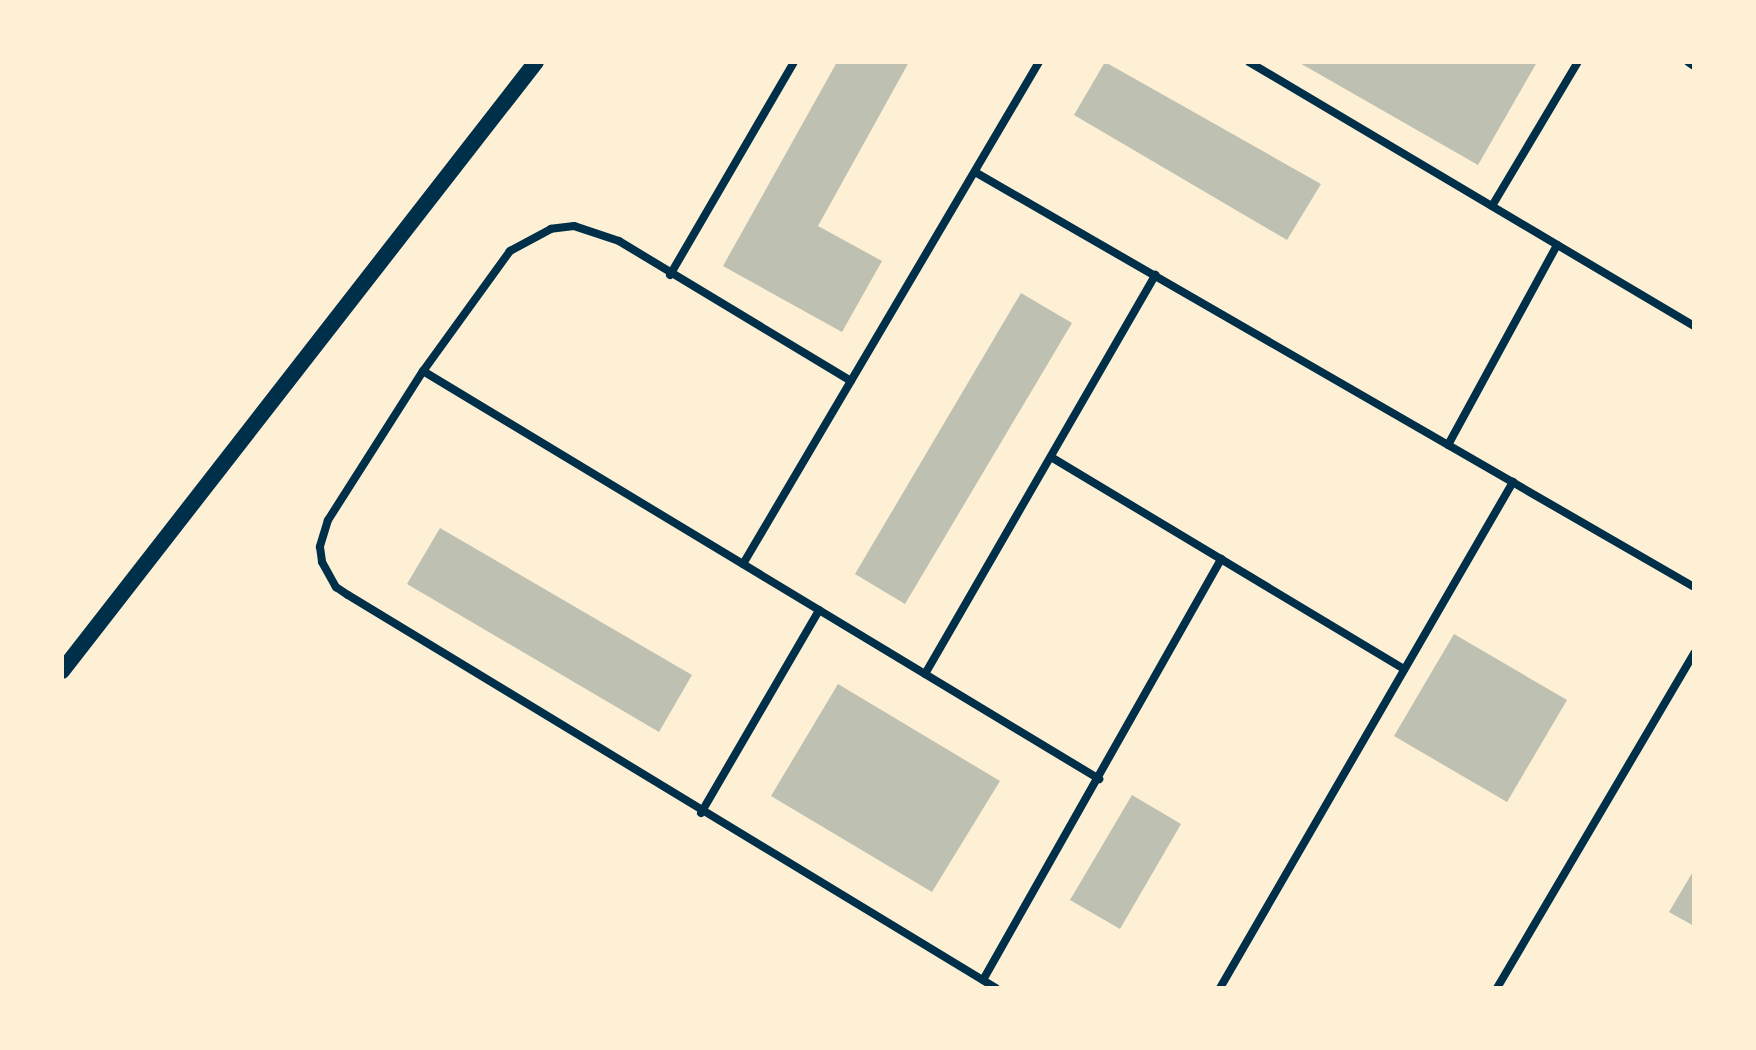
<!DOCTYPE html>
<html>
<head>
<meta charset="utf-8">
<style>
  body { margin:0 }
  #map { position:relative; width:1756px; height:1050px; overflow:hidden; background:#fdf0d5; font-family:"DejaVu Sans",sans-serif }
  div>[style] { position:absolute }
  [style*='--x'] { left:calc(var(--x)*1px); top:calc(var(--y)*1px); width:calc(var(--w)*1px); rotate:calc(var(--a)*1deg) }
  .building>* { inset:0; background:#bec0b2 }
  .minor>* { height:8px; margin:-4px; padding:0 4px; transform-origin:4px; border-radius:4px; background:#003049 }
  .secondary>* { height:16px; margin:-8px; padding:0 8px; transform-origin:8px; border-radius:8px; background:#003049 }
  span { translate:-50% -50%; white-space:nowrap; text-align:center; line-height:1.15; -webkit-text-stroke:6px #fdf0d5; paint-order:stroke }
  .frame { position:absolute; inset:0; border:64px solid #fdf0d5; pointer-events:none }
</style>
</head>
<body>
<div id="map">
  <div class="building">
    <i style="clip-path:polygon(837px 62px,909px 62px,818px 226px,882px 261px,842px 332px,723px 266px)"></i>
    <i style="clip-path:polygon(1105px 62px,1321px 184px,1287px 240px,1074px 115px)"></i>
    <i style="clip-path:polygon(1298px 62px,1537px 62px,1478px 165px)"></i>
    <i style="clip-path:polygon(1021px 293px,1072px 323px,905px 604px,855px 574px)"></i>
    <i style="clip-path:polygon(440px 528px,692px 675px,659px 732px,407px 584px)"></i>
    <i style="clip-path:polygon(1454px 634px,1567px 700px,1507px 802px,1394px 736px)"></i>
    <i style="clip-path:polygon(838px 684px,1000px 781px,932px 892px,771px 796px)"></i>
    <i style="clip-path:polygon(1132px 795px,1181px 824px,1120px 929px,1070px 900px)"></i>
    <i style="clip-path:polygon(1694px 870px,1694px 926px,1669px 912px)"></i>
  </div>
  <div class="minor">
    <i style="--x:1249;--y:62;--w:517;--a:30.68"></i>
    <i style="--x:1688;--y:62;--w:7;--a:34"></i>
    <i style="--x:975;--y:172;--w:830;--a:29.99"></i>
    <i style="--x:1492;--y:206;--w:168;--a:-59.2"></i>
    <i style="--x:670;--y:275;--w:246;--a:-59.8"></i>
    <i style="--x:423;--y:371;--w:790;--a:31.11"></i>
    <i style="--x:851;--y:381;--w:271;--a:-148.9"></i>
    <i style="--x:619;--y:241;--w:47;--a:-161.6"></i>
    <i style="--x:574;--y:226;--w:23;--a:173"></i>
    <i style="--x:551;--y:229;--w:47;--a:151.8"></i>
    <i style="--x:510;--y:251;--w:148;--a:125.9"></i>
    <i style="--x:423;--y:371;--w:177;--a:122.5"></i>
    <i style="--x:328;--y:520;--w:28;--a:107"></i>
    <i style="--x:320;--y:547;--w:15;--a:82"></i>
    <i style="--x:322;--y:562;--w:29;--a:61"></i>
    <i style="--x:336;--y:587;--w:14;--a:34"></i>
    <i style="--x:348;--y:595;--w:758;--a:31.24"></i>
    <i style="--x:1448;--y:445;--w:228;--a:-61.4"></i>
    <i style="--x:1051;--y:457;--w:412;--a:31"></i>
    <i style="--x:743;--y:564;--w:583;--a:-59.47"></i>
    <i style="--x:925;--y:674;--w:461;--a:-60"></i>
    <i style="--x:701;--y:813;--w:235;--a:-59.8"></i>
    <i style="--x:983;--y:980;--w:484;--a:-60.5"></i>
    <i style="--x:1220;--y:988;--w:585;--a:-59.93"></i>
    <i style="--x:1497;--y:988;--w:389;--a:-59.5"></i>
  </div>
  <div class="secondary">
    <i style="--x:62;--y:671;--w:772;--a:-52.11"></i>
  </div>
  <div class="frame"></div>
</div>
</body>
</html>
